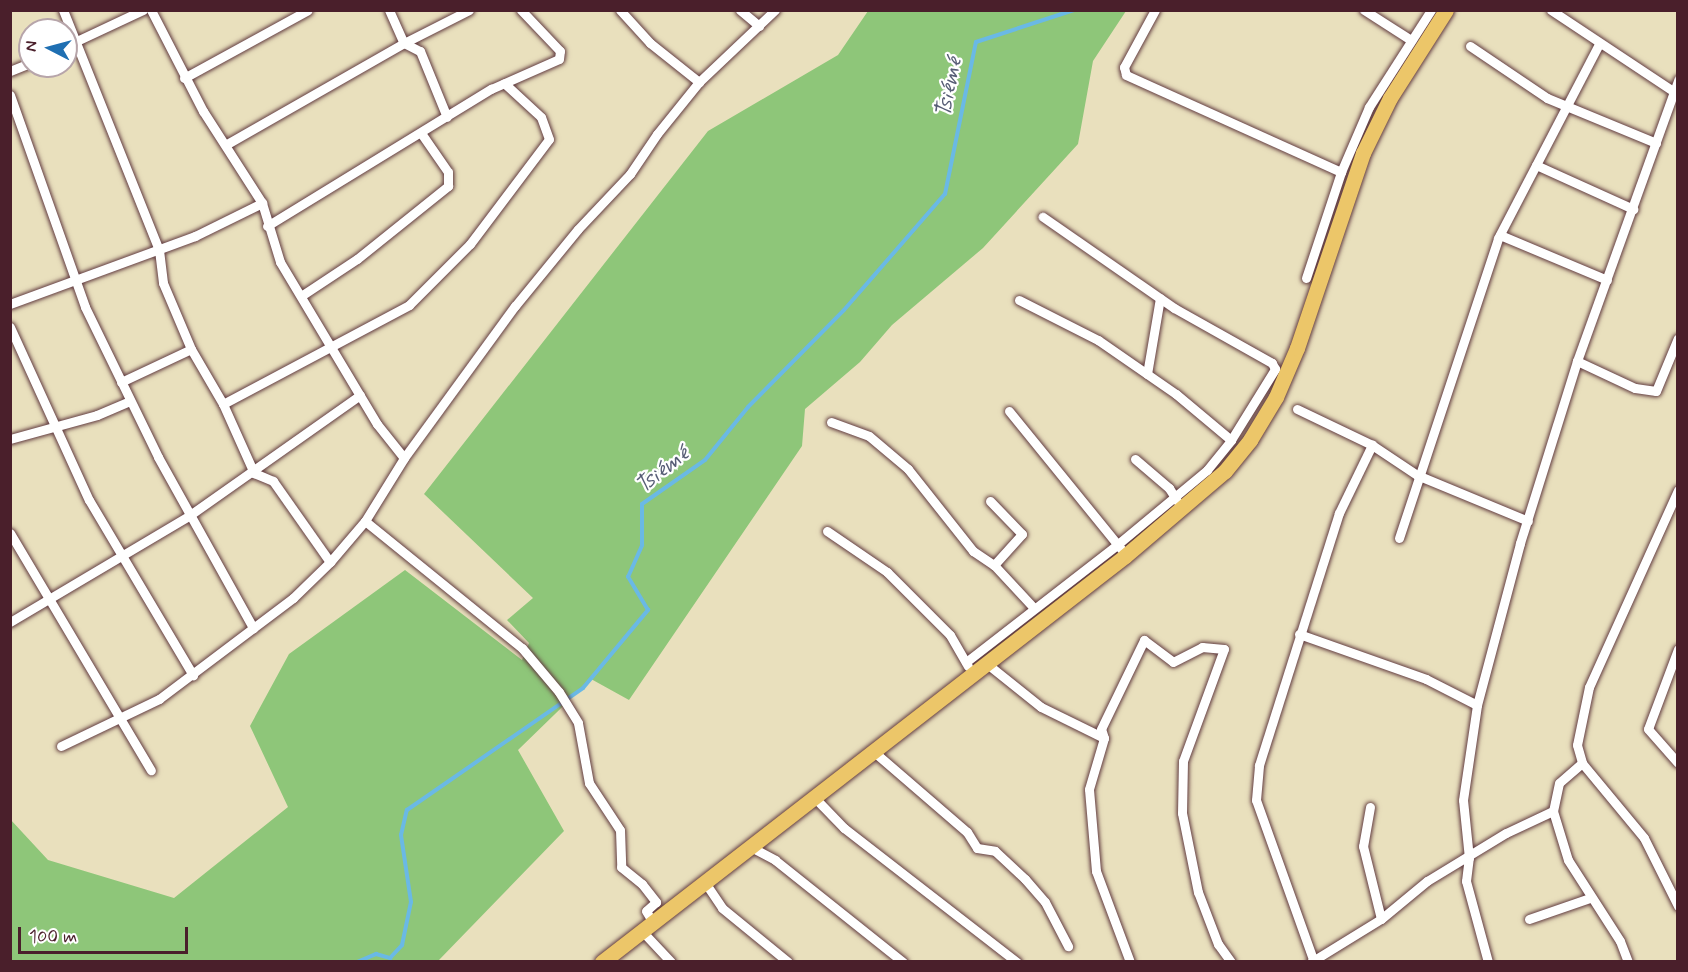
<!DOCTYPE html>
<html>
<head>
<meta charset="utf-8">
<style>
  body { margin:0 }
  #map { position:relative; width:1688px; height:972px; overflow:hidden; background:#e9e0bd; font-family:Mynerve,sans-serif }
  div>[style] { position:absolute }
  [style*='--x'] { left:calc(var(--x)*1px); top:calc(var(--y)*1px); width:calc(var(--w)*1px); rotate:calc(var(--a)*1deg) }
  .green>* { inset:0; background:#8ec679 }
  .stream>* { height:4px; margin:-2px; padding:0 2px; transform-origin:2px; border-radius:2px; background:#6ab9e5 }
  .roads { filter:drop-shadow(0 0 2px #623c41) drop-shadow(0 0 2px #623c41) }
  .street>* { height:9px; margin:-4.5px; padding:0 4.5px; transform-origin:4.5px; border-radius:4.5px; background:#fff }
  .primary>* { height:15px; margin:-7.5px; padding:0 7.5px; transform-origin:7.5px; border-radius:7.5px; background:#ecc669 }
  span { translate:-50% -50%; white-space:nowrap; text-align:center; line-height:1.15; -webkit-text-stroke:4.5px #fff; paint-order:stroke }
  .water-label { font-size:22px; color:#575d75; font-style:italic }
  .frame { position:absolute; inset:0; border:12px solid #4a1f2b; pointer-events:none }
  .north { position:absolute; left:18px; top:18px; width:60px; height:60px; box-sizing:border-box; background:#fff; border:2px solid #b7a5aa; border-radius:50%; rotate:276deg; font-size:16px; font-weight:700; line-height:24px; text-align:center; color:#4a1f2b }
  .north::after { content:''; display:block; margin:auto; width:21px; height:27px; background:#1f6fb2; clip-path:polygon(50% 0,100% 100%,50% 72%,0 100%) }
  .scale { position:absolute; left:18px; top:927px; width:170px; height:27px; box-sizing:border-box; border:3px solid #4a1f2b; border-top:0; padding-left:8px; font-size:18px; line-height:21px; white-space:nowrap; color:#4a1f2b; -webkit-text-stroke:4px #fff; paint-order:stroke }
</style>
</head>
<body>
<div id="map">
  <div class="green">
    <i style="clip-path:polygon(868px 11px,1126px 11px,1093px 61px,1078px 144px,983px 248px,892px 325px,860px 362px,805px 409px,802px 446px,629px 700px,591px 679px,518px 750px,564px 831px,438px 961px,11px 961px,10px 819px,48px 860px,174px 898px,288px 807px,250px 726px,289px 654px,405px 570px,522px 660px,529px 643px,507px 620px,533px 598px,424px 494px,708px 131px,838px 55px)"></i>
  </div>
  <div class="stream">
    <i style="--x:357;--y:962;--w:21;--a:-23"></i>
    <i style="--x:376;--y:954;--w:15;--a:16"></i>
    <i style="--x:390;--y:958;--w:18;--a:-47"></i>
    <i style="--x:402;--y:945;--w:44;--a:-78.2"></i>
    <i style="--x:411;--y:902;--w:68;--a:-98.5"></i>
    <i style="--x:401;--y:835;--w:26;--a:-77"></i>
    <i style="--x:407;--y:810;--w:214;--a:-34.7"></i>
    <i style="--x:583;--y:688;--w:102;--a:-50.2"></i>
    <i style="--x:648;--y:610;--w:39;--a:-121"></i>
    <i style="--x:628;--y:577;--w:35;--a:-66"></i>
    <i style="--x:642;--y:545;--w:41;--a:-90"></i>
    <i style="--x:642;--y:504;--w:77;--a:-34.9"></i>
    <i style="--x:705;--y:460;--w:68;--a:-50.9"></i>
    <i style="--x:748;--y:407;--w:136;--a:-45.3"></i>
    <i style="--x:844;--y:310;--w:154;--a:-49"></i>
    <i style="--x:945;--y:194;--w:155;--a:-78.5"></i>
    <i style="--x:976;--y:42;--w:103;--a:-18.1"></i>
  </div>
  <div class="roads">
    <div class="street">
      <i style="--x:63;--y:10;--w:258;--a:68.2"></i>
      <i style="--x:159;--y:250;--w:33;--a:83"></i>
      <i style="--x:163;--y:283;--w:72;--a:67"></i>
      <i style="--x:191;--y:349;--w:64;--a:59.8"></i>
      <i style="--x:223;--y:404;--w:76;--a:65.8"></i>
      <i style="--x:254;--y:473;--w:21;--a:23"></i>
      <i style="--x:273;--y:481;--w:99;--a:54.9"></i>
      <i style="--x:151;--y:10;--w:114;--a:62.8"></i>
      <i style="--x:203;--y:111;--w:109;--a:57.3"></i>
      <i style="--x:262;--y:203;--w:62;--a:73"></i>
      <i style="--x:280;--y:262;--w:189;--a:59.1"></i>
      <i style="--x:377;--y:424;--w:43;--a:51.5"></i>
      <i style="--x:389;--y:10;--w:36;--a:66"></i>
      <i style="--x:404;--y:43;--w:18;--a:27"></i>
      <i style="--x:420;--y:51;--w:71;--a:67.8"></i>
      <i style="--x:620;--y:10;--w:45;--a:47.7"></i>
      <i style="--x:650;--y:43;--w:63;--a:38.5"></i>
      <i style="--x:740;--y:10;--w:25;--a:40"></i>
      <i style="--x:1155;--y:10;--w:65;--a:118.5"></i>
      <i style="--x:1124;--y:67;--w:8;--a:76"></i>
      <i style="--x:1126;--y:75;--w:236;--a:24.3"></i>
      <i style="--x:1364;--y:10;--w:56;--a:32.6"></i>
      <i style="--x:1551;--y:10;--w:146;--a:33.6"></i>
      <i style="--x:66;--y:46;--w:85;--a:-25.1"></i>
      <i style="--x:1470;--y:46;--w:93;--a:34"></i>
      <i style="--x:1547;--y:98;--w:118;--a:22.4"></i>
      <i style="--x:10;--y:71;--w:22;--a:-22"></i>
      <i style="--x:184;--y:78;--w:141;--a:-28.7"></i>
      <i style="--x:10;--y:95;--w:225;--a:70.5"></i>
      <i style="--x:85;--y:307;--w:167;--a:64"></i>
      <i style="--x:158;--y:457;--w:196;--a:60.9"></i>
      <i style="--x:227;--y:144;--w:204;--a:-29.7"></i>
      <i style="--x:404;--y:43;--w:73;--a:-26.9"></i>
      <i style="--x:1536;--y:165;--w:107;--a:24.4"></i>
      <i style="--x:267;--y:226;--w:263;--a:-31.5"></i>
      <i style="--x:491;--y:89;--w:74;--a:-23.8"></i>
      <i style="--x:559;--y:59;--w:8;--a:-83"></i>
      <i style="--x:560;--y:51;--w:57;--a:-133.6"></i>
      <i style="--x:1500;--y:235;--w:116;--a:22.8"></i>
      <i style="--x:1306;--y:278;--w:112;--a:-71.7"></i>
      <i style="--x:1341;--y:172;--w:71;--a:-66.7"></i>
      <i style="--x:1369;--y:107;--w:115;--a:-57.4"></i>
      <i style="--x:301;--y:296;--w:67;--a:-33.5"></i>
      <i style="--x:357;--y:259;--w:117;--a:-38.7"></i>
      <i style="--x:448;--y:186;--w:14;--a:-90"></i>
      <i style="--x:448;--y:172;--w:47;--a:-124.7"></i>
      <i style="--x:1019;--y:300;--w:89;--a:26.9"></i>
      <i style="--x:1098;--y:340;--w:95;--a:34.7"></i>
      <i style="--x:1176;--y:394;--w:72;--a:39.9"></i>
      <i style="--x:10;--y:304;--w:197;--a:-20.2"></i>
      <i style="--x:195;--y:236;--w:75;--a:-26.2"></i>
      <i style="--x:10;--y:327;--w:190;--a:65.5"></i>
      <i style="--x:89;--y:500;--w:204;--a:59.3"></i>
      <i style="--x:1577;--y:361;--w:64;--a:25"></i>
      <i style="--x:1635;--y:388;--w:21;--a:8"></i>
      <i style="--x:1656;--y:391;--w:57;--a:-67.5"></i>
      <i style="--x:1147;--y:374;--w:77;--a:-80.3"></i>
      <i style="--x:121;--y:382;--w:77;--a:-25.2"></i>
      <i style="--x:223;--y:404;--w:211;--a:-28"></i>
      <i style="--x:409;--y:305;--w:86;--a:-45"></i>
      <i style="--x:470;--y:244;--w:131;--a:-53"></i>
      <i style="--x:549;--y:139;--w:23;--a:-110"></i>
      <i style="--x:541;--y:117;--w:50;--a:-137.4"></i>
      <i style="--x:1297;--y:409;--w:83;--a:25.6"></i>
      <i style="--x:1372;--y:445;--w:54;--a:33.7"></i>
      <i style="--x:1417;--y:475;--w:120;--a:22.5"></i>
      <i style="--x:1009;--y:411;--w:178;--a:50.9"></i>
      <i style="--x:831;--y:422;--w:40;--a:20.2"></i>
      <i style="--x:869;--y:436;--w:51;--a:40.2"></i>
      <i style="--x:908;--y:469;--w:105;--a:51.6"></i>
      <i style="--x:973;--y:551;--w:25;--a:34"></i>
      <i style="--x:994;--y:565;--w:59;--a:47.1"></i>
      <i style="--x:10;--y:439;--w:90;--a:-15.4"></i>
      <i style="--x:97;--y:415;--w:36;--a:-23"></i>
      <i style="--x:1135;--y:459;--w:45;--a:40.5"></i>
      <i style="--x:1169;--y:488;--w:15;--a:58"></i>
      <i style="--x:1678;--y:490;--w:216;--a:114.3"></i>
      <i style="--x:1589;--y:687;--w:59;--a:101.7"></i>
      <i style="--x:1577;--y:745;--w:19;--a:74"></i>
      <i style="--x:1582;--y:763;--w:97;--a:50.4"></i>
      <i style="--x:1644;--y:838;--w:76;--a:63.4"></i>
      <i style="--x:990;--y:501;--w:46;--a:45.9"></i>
      <i style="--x:1022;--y:534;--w:42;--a:132.1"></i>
      <i style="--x:365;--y:521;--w:202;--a:39"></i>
      <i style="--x:522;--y:648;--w:57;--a:49.9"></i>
      <i style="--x:559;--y:692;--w:36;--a:58"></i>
      <i style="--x:578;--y:723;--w:61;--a:79.6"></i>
      <i style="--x:589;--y:783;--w:56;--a:56.6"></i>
      <i style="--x:620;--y:830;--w:37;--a:88"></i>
      <i style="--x:621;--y:867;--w:27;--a:39"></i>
      <i style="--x:642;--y:884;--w:23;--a:52"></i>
      <i style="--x:656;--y:902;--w:13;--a:138"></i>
      <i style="--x:646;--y:911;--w:12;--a:59"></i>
      <i style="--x:827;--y:531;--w:73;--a:34.3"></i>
      <i style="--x:887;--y:572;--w:89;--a:45"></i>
      <i style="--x:950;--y:635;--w:36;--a:60"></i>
      <i style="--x:10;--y:533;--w:276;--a:59.3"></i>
      <i style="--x:1399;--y:538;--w:316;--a:-71.7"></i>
      <i style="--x:1498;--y:238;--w:219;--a:-62.5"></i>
      <i style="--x:10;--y:622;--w:209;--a:-30.7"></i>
      <i style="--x:190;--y:515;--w:208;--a:-35.2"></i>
      <i style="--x:1299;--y:634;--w:135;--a:19.5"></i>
      <i style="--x:1426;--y:679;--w:57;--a:27"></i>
      <i style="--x:1678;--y:649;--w:85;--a:110.6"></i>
      <i style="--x:1648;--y:729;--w:45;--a:48.6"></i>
      <i style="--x:966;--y:662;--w:192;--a:-37.8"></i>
      <i style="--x:1118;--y:544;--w:116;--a:-39.7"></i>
      <i style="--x:1207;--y:470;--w:38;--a:-51"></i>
      <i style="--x:1231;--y:440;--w:84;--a:-58.2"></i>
      <i style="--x:1275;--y:369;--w:7;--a:-117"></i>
      <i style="--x:1272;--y:363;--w:112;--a:-150.7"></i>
      <i style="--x:1174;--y:308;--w:160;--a:-145.2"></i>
      <i style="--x:986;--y:663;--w:70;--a:38.7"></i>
      <i style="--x:1041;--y:707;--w:70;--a:26.2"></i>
      <i style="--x:61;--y:746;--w:109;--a:-25.6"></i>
      <i style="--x:159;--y:699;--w:168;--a:-37"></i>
      <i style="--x:293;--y:598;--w:52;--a:-44.2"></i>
      <i style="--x:330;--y:562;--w:54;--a:-49.5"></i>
      <i style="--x:365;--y:521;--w:74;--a:-58.2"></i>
      <i style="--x:404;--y:458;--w:188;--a:-53.9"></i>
      <i style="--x:515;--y:306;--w:99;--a:-50.7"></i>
      <i style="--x:578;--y:229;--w:76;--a:-46.6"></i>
      <i style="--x:630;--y:174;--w:48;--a:-56"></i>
      <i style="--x:657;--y:134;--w:67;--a:-51.1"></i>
      <i style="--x:699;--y:82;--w:105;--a:-43.5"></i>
      <i style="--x:873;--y:751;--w:124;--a:40.8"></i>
      <i style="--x:967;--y:832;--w:19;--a:58"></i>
      <i style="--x:977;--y:848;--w:18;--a:9"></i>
      <i style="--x:995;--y:851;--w:41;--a:43"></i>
      <i style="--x:1025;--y:879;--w:30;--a:49"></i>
      <i style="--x:1045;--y:902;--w:50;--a:62.4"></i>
      <i style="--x:1582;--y:763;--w:30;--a:139"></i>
      <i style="--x:1559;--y:783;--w:29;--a:102"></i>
      <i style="--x:1553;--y:811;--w:51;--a:73"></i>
      <i style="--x:1568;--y:860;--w:96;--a:57.3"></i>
      <i style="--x:1620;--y:941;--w:22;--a:69"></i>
      <i style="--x:813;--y:796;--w:45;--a:45.9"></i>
      <i style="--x:844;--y:828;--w:219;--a:37.8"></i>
      <i style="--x:1370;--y:807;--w:40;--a:100"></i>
      <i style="--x:1363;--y:846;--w:75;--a:76.1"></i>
      <i style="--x:749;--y:846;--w:30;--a:28"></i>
      <i style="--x:775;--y:860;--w:164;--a:38.6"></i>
      <i style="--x:704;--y:881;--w:32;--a:56"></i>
      <i style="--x:722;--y:908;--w:85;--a:39.3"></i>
      <i style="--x:1529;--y:919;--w:65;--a:-19"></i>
      <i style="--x:641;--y:930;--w:44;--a:46.8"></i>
      <i style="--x:1130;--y:962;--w:97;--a:-110.5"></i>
      <i style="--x:1096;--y:871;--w:82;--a:-94.9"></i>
      <i style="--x:1089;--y:789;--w:53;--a:-73.6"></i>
      <i style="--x:1104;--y:738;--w:9;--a:-108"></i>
      <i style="--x:1101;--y:729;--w:99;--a:-64.2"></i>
      <i style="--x:1144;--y:640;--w:36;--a:37"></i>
      <i style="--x:1173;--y:662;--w:33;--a:-27"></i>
      <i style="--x:1202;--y:647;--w:22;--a:5"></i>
      <i style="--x:1224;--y:649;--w:119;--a:110.1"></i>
      <i style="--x:1183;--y:761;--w:52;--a:91.1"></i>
      <i style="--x:1182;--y:813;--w:81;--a:78.6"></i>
      <i style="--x:1198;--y:892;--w:56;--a:69"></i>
      <i style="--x:1218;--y:944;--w:22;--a:54"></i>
      <i style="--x:1311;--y:962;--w:82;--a:-31.6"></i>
      <i style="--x:1381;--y:919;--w:60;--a:-39.6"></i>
      <i style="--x:1427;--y:881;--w:92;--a:-31.3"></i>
      <i style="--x:1506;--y:833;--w:52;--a:-25.1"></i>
      <i style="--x:1314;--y:962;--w:172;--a:-109.7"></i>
      <i style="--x:1256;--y:800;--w:35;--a:-85"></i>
      <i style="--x:1259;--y:765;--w:264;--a:-72.4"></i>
      <i style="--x:1339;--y:513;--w:76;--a:-64.1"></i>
      <i style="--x:1488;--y:962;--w:84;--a:-105.2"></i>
      <i style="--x:1466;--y:881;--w:23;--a:-83"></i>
      <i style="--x:1469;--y:858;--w:58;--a:-95.9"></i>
      <i style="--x:1463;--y:800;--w:96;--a:-81.6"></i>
      <i style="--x:1477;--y:705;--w:168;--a:-75.1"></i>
      <i style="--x:1520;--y:543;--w:191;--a:-72.6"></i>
      <i style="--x:1577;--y:361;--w:299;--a:-70.2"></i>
    </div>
    <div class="primary">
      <i style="--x:602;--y:962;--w:662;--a:-37.82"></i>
      <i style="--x:1125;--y:556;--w:131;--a:-40.4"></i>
      <i style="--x:1225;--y:471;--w:40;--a:-51"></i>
      <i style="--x:1250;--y:440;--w:50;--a:-58.8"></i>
      <i style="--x:1276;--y:397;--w:53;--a:-66.8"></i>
      <i style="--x:1297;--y:348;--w:206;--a:-71.3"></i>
      <i style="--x:1363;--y:153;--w:61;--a:-63.9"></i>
      <i style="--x:1390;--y:98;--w:104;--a:-57.5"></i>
    </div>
  </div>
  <div class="water-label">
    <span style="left:950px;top:88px;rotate:-78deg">Tsiémé</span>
    <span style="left:663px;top:471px;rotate:-38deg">Tsiémé</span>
  </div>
  <div class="frame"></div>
  <div class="north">N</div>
  <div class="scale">100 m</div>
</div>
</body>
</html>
